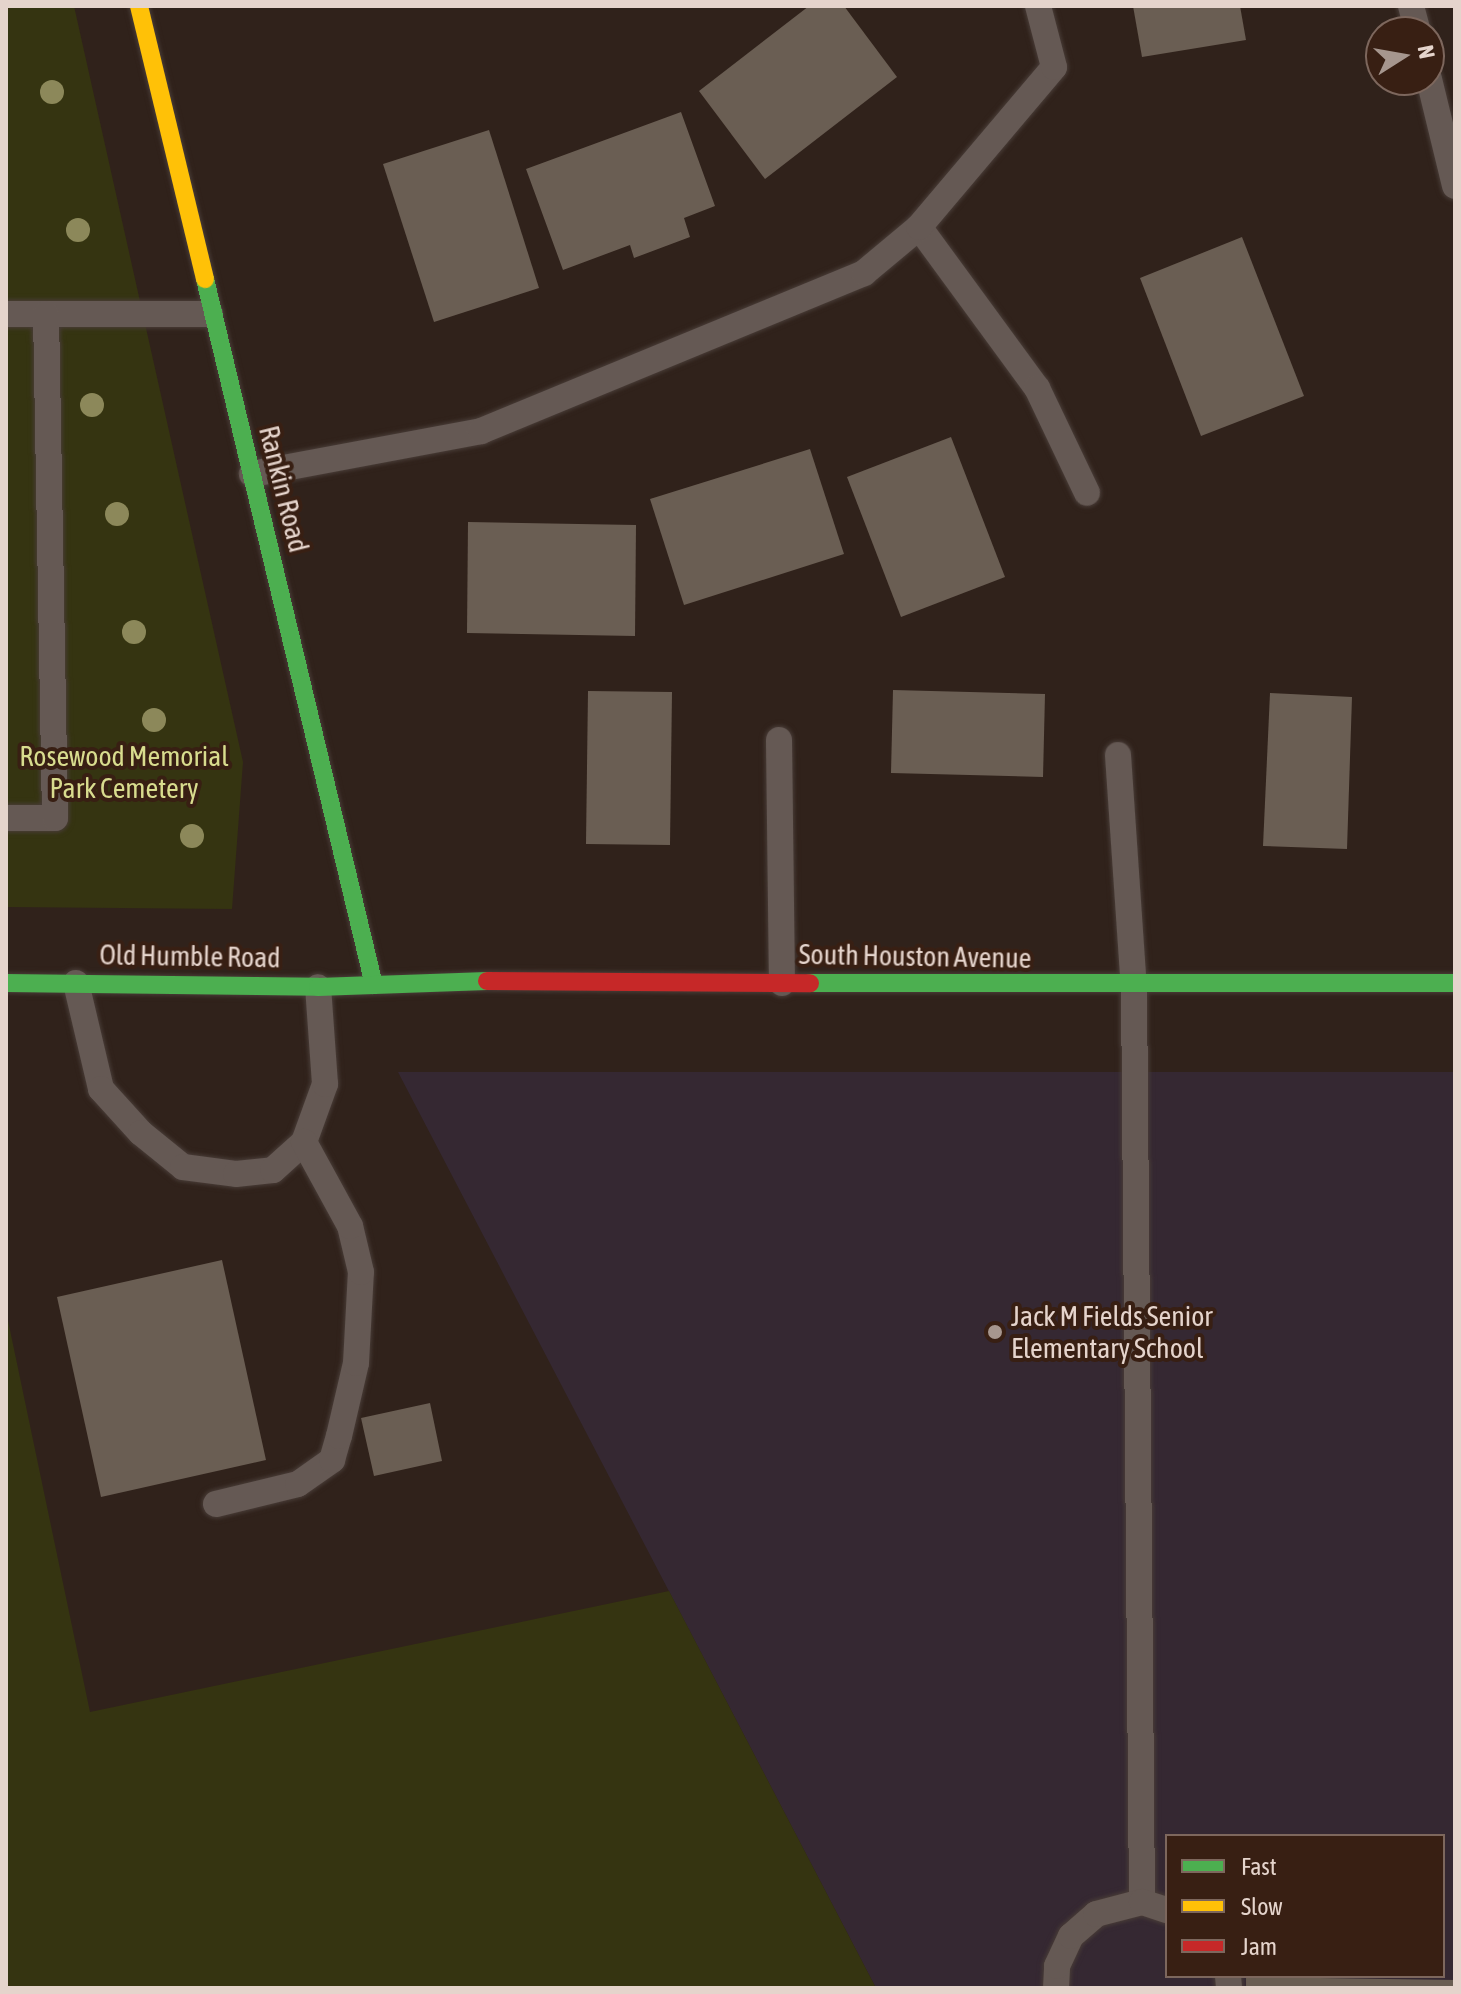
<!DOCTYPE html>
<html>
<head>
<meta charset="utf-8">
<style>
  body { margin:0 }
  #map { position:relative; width:1461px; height:1994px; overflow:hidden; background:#30221b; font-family:"Asap Condensed",sans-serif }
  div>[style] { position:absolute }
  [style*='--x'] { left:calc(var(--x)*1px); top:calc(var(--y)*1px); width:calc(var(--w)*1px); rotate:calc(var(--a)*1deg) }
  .education>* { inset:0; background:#352832 }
  .green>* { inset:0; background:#353411 }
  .building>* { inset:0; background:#6a5e53 }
  .roads { filter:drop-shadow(0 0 2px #483c37) drop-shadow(0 0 2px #483c37) }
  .lane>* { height:26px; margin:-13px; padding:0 13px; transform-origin:13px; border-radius:13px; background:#655954 }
  .fast>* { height:18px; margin:-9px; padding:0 9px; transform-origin:9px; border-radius:9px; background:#4caf50 }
  .slow>* { height:18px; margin:-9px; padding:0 9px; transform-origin:9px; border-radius:9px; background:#ffc107 }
  .jam>* { height:18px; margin:-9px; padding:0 9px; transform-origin:9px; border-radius:9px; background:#c62828 }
  .trees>* { width:24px; height:24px; margin:-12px; border-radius:50%; background:#8c885a }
  .dots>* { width:22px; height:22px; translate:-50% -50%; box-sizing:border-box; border:4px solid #381f13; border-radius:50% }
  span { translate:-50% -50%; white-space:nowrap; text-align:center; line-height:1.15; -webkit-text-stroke:8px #381f13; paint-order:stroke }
  .street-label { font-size:28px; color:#e5d4cc }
  .park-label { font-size:28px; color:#d8dc8e }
  .poi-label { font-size:28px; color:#e5d4cc }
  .left { translate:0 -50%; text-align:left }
  .frame { position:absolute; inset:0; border:8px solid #e5d4cc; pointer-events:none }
  .legend { position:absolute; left:1165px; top:1834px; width:280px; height:144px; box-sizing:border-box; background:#381f13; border:2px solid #7d675d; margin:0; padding:10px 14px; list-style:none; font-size:24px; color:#e5d4cc }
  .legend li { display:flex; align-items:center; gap:16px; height:40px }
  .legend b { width:40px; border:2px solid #7d675d }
  .north { position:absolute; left:1365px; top:16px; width:80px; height:80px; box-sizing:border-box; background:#381f13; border:2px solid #7d675d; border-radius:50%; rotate:79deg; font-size:22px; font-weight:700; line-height:32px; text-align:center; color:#e5d4cc }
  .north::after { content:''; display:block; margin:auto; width:28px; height:36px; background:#a6968e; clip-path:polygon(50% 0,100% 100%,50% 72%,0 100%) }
</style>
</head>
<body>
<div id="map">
  <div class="education">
    <i style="clip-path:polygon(evenodd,398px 1072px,1455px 1072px,1455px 1988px,876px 1988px,398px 1072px,1167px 1836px,1443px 1836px,1443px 1976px,1167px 1976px,1167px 1836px)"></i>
  </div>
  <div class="green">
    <i style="clip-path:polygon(6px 6px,74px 6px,243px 762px,232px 909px,6px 907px)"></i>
    <i style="clip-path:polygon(6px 1311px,90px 1712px,669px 1591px,876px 1988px,6px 1988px)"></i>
  </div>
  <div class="building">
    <i style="clip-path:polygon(809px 6px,844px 6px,897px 77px,765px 179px,699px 91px)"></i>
    <i style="clip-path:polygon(1133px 6px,1240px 6px,1246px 40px,1142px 57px)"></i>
    <i style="clip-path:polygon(681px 112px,715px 206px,684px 218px,690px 237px,634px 258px,630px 245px,563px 270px,526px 169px)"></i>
    <i style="clip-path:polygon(489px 130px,539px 288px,434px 322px,383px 164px)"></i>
    <i style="clip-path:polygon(1242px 237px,1304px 396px,1201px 436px,1140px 278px)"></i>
    <i style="clip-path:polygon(951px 437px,1005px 577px,901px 617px,847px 477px)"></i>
    <i style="clip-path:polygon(810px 449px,844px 554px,684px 605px,650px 499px)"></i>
    <i style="clip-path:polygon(468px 522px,636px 525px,635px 636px,467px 633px)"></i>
    <i style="clip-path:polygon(893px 690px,1045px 694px,1043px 777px,891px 773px)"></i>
    <i style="clip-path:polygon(588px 691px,672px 692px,670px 845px,586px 844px)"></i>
    <i style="clip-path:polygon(1270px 693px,1352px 697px,1347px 849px,1263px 846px)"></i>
    <i style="clip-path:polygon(222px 1260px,266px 1460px,101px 1497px,57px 1297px)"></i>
    <i style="clip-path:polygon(430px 1403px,442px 1461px,374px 1476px,361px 1418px)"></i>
    <i style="clip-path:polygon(1246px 1977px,1455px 1980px,1455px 1988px,1246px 1988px)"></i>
  </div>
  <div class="roads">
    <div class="lane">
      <i style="--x:1411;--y:6;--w:27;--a:75"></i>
      <i style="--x:1429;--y:79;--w:110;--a:76.3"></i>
      <i style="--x:919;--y:227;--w:200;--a:53.8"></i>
      <i style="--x:1037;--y:388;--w:116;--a:64.5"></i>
      <i style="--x:6;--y:314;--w:204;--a:0"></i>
      <i style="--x:252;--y:474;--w:233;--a:-10.6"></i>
      <i style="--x:481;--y:431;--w:414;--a:-22.4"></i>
      <i style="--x:864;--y:273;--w:72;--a:-39.9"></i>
      <i style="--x:919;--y:227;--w:209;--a:-49.8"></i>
      <i style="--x:1054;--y:67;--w:63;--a:-104.7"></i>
      <i style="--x:779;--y:740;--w:243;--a:89.3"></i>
      <i style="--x:1118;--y:755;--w:233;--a:86.1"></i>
      <i style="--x:1134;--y:987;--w:915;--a:89.5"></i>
      <i style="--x:6;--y:818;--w:49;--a:0"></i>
      <i style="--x:55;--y:818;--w:504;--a:-91.02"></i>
      <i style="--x:76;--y:983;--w:109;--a:76.7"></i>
      <i style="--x:101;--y:1089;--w:59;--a:47.7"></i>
      <i style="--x:141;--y:1133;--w:54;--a:39"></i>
      <i style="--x:183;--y:1167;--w:53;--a:7.5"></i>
      <i style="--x:236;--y:1174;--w:37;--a:-6"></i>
      <i style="--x:273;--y:1170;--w:42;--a:-42.1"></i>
      <i style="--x:304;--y:1142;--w:62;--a:-70.1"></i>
      <i style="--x:325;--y:1084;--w:97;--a:-94.1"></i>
      <i style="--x:216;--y:1504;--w:84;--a:-13.7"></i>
      <i style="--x:298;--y:1484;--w:42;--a:-35.2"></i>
      <i style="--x:332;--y:1460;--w:25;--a:-74"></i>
      <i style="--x:339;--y:1436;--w:75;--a:-76.9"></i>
      <i style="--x:356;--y:1363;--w:91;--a:-86.9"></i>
      <i style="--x:361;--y:1272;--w:47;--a:-103.4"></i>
      <i style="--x:350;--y:1226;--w:96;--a:-118.7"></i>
      <i style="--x:1228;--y:1976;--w:12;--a:85"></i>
      <i style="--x:1056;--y:1988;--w:22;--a:-87"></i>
      <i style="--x:1057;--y:1966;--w:33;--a:-65"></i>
      <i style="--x:1071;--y:1936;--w:33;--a:-41"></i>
      <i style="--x:1096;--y:1914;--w:48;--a:-14.6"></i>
      <i style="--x:1142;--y:1902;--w:26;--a:18"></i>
    </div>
    <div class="fast">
      <i style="--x:205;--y:279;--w:726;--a:76.54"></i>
      <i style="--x:6;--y:983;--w:312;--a:0.7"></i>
      <i style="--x:318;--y:987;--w:169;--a:-2"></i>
      <i style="--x:810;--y:983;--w:645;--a:0"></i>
    </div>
    <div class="slow">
      <i style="--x:139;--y:6;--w:281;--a:76.4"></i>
    </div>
    <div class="jam">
      <i style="--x:487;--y:981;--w:323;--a:0.4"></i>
    </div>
  </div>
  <div class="trees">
    <i style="left:52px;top:92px"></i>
    <i style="left:78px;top:230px"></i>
    <i style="left:92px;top:405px"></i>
    <i style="left:117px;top:514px"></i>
    <i style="left:134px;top:632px"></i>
    <i style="left:154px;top:720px"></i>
    <i style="left:192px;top:836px"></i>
  </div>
  <div class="dots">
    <i style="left:995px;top:1332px;background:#a6968e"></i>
  </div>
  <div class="street-label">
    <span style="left:284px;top:489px;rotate:76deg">Rankin Road</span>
    <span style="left:190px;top:956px;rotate:1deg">Old Humble Road</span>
    <span style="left:915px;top:956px;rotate:1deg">South Houston Avenue</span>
  </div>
  <div class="park-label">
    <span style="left:124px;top:772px">Rosewood Memorial<br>Park Cemetery</span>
  </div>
  <div class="poi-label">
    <span class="left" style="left:1011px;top:1332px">Jack M Fields Senior<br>Elementary School</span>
  </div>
  <div class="frame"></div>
  <ul class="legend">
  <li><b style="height:10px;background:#4caf50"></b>Fast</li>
  <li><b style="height:10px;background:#ffc107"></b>Slow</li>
  <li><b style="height:10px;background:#c62828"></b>Jam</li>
  </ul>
  <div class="north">N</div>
</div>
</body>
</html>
